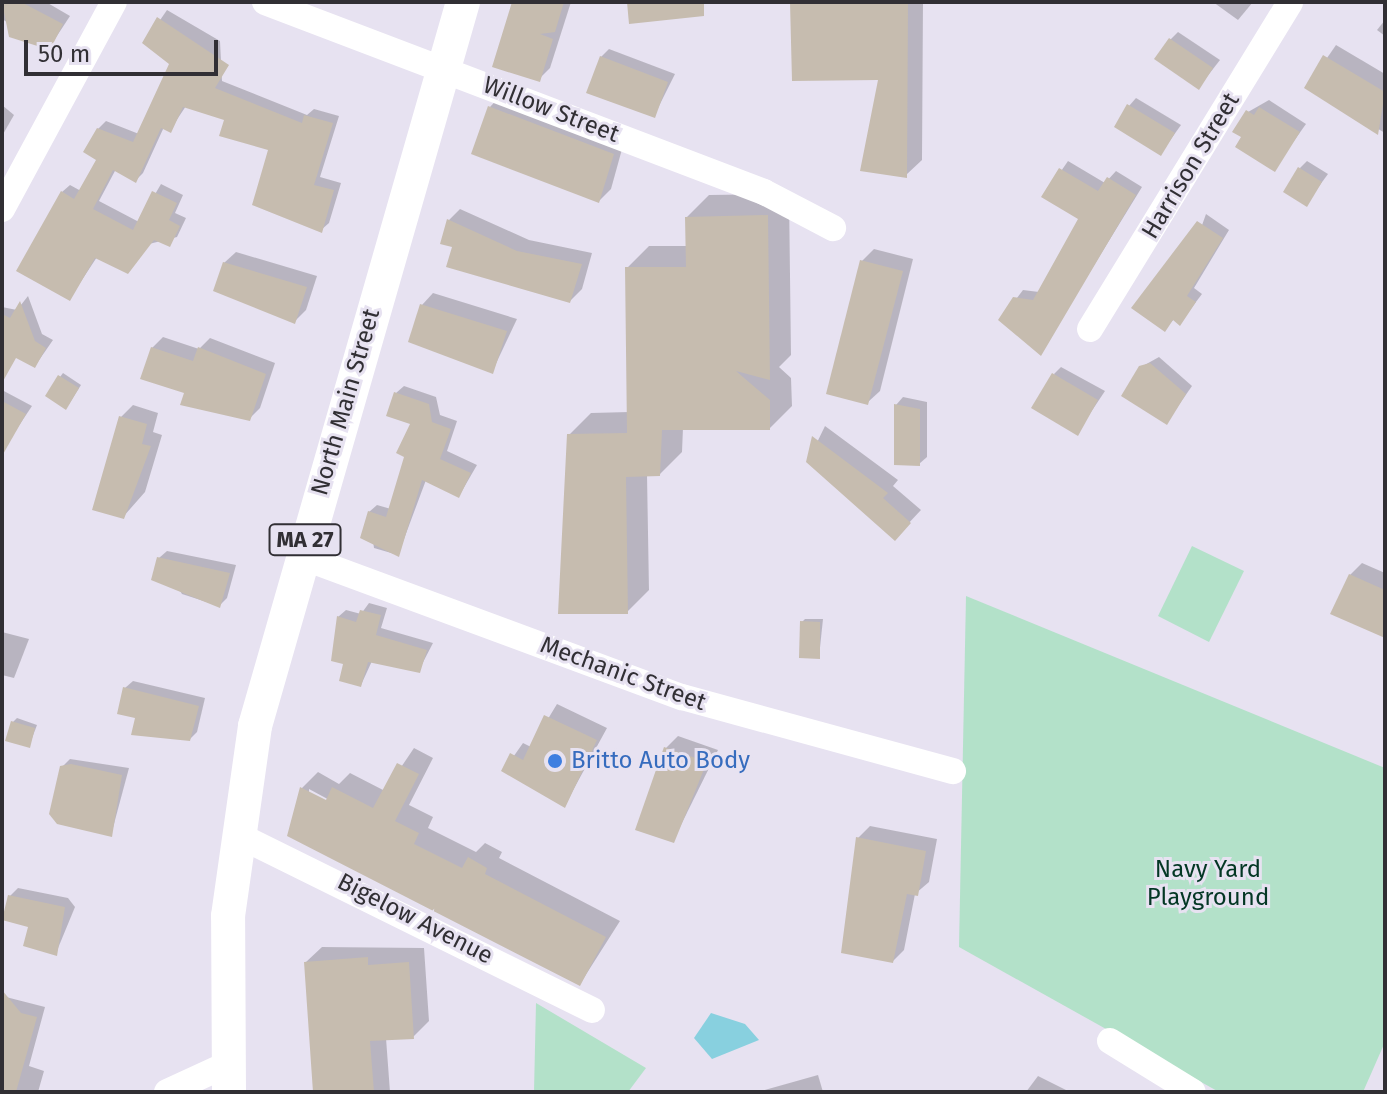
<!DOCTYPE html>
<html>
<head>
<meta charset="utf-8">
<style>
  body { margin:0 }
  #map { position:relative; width:1387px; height:1094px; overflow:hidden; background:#e7e2f1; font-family:"Fira Sans",sans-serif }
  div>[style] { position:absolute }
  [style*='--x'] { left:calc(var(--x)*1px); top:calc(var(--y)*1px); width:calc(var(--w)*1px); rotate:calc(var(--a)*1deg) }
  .green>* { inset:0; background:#b3e1c9 }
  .water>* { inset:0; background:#88d0df }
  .shadow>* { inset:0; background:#0003 }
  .building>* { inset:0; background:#c6bcaf }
  .minor>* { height:26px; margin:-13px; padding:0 13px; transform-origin:13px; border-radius:13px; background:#fff }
  .major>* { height:34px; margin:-17px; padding:0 17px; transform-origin:17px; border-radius:17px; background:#fff }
  .dots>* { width:22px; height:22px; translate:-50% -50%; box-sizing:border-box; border:4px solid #e7e2f1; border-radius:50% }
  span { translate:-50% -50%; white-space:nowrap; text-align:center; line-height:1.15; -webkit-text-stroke:6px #e7e2f1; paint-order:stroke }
  .shield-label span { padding:2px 6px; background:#e7e2f1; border:2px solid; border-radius:6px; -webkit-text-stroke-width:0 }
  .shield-label { font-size:22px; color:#312f34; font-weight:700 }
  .street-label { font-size:24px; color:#312f34 }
  .shop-label { font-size:24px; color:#366cbe }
  .left { translate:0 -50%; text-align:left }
  .park-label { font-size:24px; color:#033724 }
  .frame { position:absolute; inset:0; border:4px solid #312f34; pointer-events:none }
  .scale { position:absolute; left:24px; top:40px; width:194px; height:36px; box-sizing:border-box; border:4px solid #312f34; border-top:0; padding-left:10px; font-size:24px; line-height:28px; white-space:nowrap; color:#312f34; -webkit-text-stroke:6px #e7e2f1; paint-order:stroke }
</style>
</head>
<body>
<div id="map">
  <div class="green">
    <i style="clip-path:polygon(1192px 546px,1244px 571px,1209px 642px,1158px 616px)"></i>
    <i style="clip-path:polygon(966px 596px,1385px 768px,1385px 1042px,1363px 1092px,1219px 1092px,959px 947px)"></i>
    <i style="clip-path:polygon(536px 1003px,646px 1068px,628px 1092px,534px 1092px)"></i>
  </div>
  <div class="water">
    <i style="clip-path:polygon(711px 1013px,745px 1024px,759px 1040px,712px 1059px,694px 1038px)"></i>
  </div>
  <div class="shadow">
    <i style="clip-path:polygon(3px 2px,46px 2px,70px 16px,49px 48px,2px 19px)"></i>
    <i style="clip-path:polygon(514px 2px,571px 2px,550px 68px,539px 79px)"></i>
    <i style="clip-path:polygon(792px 2px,923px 2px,922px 160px,906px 175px,880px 78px)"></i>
    <i style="clip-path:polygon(1213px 2px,1253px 2px,1238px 20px)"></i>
    <i style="clip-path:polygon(167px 10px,220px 41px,222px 81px,307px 115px,314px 109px,339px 116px,320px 177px,341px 183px,329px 223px,321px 230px,271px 149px,227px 119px,186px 106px,170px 130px,164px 127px,143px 173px,136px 180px,116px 169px,99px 201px,139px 222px,161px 184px,183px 195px,175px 213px,186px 218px,177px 237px,97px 257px,70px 298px,62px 192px,70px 185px,81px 191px,99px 159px,98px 129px,106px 121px,139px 134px,171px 63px,145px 42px)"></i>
    <i style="clip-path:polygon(1385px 20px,1385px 36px,1377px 30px)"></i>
    <i style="clip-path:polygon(1178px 32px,1220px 60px,1199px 87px,1170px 40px)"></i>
    <i style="clip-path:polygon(1336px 45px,1385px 74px,1385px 133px,1307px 87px)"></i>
    <i style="clip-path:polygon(609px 49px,675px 74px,654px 116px,601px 57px)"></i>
    <i style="clip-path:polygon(501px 95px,624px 142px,611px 189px,599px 201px,490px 107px)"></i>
    <i style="clip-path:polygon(1136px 98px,1181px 125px,1161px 153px,1129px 106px)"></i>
    <i style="clip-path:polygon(1269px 100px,1306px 124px,1274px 169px,1244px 137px,1248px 112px)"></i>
    <i style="clip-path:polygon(2px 105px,14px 115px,2px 136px)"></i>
    <i style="clip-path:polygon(1068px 161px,1105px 183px,1116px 171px,1142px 187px,1040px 353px,1000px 320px,1023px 290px,1039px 292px,1081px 219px,1044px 196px)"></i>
    <i style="clip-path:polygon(1307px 161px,1328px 174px,1306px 204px,1300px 168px)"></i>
    <i style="clip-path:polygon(789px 194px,791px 355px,779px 367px,791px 378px,792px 406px,770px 428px,683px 428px,682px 452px,660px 474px,647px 474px,649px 590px,627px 612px,569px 435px,591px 413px,629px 412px,627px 268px,649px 246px,687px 246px,687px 217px,709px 195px)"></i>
    <i style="clip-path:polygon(460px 209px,529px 240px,592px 253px,582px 289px,570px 301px,455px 246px,449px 220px)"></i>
    <i style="clip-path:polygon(1206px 214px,1229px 230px,1194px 288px,1202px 294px,1180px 323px,1174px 319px,1165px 329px)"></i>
    <i style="clip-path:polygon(874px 249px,913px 259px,880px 391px,868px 402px,862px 261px)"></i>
    <i style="clip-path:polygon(236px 252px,317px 276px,306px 310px,295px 321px,224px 263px)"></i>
    <i style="clip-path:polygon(433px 293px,517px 319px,492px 372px,422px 305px)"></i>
    <i style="clip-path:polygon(28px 296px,42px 334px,53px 340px,35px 366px,2px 348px,2px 307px,17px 310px)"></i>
    <i style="clip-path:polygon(163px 337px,199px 349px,210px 338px,275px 363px,260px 408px,249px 419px,187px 392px,152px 348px)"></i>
    <i style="clip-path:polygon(1159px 357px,1192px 386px,1167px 422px,1141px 367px)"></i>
    <i style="clip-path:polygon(1061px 367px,1105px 391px,1077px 433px,1054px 374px)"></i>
    <i style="clip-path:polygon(63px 373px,81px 385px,69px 404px,60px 377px)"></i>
    <i style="clip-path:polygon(404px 386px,436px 397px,440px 415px,457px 421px,447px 451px,477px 465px,459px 496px,426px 480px,398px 555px,374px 548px,369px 512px,377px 505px,391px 509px,407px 456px,412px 423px,396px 393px)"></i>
    <i style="clip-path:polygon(2px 390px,32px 406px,10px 439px,2px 435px)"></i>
    <i style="clip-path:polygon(903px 397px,927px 402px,927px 457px,919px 464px,896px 405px)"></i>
    <i style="clip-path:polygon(133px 405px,158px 413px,153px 432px,162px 435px,145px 492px,123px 517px,121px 417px)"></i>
    <i style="clip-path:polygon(825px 426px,898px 480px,893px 486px,921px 510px,906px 526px,808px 461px)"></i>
    <i style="clip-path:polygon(167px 551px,236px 565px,227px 598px,219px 606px,182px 594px,159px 558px)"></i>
    <i style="clip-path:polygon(1362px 563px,1385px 573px,1385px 636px,1350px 575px)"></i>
    <i style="clip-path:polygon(369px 603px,387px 608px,381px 628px,433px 643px,419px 670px,372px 661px,361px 685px,346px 662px,338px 617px,346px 610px,361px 614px)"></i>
    <i style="clip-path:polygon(805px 619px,823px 619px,819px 657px,802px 622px)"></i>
    <i style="clip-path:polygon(2px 632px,29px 639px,14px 678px,2px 675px)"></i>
    <i style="clip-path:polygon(133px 681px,205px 698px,197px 732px,190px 739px,138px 717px,125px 688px)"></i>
    <i style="clip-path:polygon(557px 704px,607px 728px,565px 805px,504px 770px,523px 743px,531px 747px)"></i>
    <i style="clip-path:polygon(17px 718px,37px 725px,29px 746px,13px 722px)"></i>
    <i style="clip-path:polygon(678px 736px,718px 750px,673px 841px,666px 748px)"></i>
    <i style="clip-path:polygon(evenodd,414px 748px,433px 758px,409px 805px,433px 817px,428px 828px,476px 852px,485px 843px,502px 852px,499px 858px,620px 921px,580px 984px,289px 835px,302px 788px,318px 772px,339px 784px,350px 773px,385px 791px,414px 748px,309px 789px,335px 803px,334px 807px,309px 794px,309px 789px)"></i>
    <i style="clip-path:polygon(70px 759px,129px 768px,111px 835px,62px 767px)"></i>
    <i style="clip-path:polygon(870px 826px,937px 839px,929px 882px,915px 894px,904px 950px,893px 961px,858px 838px)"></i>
    <i style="clip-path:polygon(18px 888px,68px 898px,75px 907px,56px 953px,10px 896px)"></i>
    <i style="clip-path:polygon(322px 947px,424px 948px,429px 1021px,413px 1037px,386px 1038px,390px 1092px,315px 1092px,306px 962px)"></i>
    <i style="clip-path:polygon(2px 996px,45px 1007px,29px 1066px,44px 1071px,38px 1092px,2px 1092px)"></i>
    <i style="clip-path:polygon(818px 1075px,823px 1092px,758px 1092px)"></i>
    <i style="clip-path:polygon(1038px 1076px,1070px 1092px,1026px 1092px)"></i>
  </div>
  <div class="building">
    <i style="clip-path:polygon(2px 2px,21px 2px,63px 24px,50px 50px,9px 37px)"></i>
    <i style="clip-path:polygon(512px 2px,564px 2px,555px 32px,540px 34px,553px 39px,540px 82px,492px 67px)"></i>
    <i style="clip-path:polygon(627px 2px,704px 2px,704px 16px,629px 24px)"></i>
    <i style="clip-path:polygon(790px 2px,908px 2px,907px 178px,860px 171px,878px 80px,792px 81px)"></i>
    <i style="clip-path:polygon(157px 17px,229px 65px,215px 88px,302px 123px,304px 115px,333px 123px,314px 185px,334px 190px,322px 233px,252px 205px,268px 150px,219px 136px,224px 120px,183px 107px,171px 133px,161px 128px,136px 183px,113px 170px,93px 209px,133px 230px,152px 191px,177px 203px,169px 220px,180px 226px,170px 247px,154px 240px,128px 274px,95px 258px,70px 301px,16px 271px,61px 191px,74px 199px,96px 160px,83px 152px,97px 128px,133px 142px,169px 64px,142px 43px)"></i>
    <i style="clip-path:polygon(1169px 38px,1213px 68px,1199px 90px,1154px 59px)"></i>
    <i style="clip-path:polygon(1323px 55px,1385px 92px,1378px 135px,1304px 88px)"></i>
    <i style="clip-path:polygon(600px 56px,668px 82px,655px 118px,586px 93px)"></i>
    <i style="clip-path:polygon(1127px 104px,1175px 133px,1161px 156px,1114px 127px)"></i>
    <i style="clip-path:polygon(488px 106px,614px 154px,599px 203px,471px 154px)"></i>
    <i style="clip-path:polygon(1259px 107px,1300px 132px,1275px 172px,1235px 147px,1241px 137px,1232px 132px,1246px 110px,1254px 115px)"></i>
    <i style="clip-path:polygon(1298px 167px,1322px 182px,1307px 207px,1283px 192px)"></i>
    <i style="clip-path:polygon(1059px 168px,1098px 191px,1107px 177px,1136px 195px,1041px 356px,998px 320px,1013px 297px,1033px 300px,1078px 219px,1041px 197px)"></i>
    <i style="clip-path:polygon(768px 215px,770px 380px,736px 371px,770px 400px,770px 430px,662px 430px,660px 476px,626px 477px,628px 614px,558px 614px,567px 434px,627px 433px,625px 267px,686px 267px,685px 217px)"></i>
    <i style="clip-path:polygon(447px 219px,517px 251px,582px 264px,570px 303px,446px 267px,452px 247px,440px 244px)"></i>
    <i style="clip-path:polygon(1197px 221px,1223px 238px,1187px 296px,1196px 302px,1180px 326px,1173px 320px,1165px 332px,1131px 308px)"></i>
    <i style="clip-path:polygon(860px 260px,903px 271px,868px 405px,826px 394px)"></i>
    <i style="clip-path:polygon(223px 262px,307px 287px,295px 324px,213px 291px)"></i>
    <i style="clip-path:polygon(20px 301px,35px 341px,46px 348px,35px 368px,16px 358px,2px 383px,2px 314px,10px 318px)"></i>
    <i style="clip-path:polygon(420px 304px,507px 331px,493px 374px,408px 342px)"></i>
    <i style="clip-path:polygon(151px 347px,193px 361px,198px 347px,266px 374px,250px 421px,180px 405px,184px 393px,140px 379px)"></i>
    <i style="clip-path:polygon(1150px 363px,1186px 394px,1167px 425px,1121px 396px,1139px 366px)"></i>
    <i style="clip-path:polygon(1052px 373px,1098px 400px,1078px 436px,1031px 408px)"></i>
    <i style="clip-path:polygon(58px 375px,79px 388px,66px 410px,45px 396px)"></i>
    <i style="clip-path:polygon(394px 392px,429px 404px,432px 422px,451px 429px,440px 459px,471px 473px,459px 498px,422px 480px,399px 557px,360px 538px,368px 511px,386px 517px,404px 457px,396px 453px,410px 424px,386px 416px)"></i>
    <i style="clip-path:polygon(2px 401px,26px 414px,2px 456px)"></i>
    <i style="clip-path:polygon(894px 404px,920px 409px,920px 466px,894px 465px)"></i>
    <i style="clip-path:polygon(119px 416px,147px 424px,142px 444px,151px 446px,124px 519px,92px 510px)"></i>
    <i style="clip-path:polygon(812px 436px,888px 493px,883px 498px,911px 523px,895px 541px,806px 462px)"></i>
    <i style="clip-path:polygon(157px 557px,230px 573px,220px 608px,151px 580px)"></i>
    <i style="clip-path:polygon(1349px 574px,1385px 590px,1385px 638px,1330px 614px)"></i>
    <i style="clip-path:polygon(360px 610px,381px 615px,376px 635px,427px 650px,420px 673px,368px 662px,361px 687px,339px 681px,343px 664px,331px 661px,337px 616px,356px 622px)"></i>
    <i style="clip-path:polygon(800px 621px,820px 622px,820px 659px,799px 658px)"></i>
    <i style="clip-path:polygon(123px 687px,199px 706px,190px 741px,131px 735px,135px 718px,117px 714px)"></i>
    <i style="clip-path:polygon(544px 715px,597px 740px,565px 808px,501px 771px,510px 753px,523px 760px)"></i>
    <i style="clip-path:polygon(11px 721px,35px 728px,30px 748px,5px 741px)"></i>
    <i style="clip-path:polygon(664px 747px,707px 762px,674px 843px,635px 830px)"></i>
    <i style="clip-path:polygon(397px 763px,419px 774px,395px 821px,419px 833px,414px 844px,462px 868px,468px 857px,487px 868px,485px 874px,606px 937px,580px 986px,287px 836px,300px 787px,326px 800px,332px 787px,373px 808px)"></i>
    <i style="clip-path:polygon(71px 764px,122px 775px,112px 837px,57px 824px,49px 814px,60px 766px)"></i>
    <i style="clip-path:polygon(856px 837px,926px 851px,918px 896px,907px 894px,893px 963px,841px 953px)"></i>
    <i style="clip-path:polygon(8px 895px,65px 907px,57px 956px,23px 946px,28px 927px,2px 920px)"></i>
    <i style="clip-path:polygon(368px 957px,368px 965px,409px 962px,414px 1039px,370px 1041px,374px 1092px,313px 1092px,304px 962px)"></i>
    <i style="clip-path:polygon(2px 990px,21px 1013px,37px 1017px,16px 1092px,2px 1092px)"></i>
  </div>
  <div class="minor">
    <i style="--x:265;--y:2;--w:534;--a:20.84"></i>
    <i style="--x:764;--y:192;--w:78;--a:27.6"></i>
    <i style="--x:2;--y:209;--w:235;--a:-61.6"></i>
    <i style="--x:1090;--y:329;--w:383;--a:-58.5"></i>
    <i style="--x:300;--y:556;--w:407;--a:20.3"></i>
    <i style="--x:682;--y:697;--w:281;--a:15.3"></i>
    <i style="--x:236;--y:834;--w:397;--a:26.3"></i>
    <i style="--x:1110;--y:1041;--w:97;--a:31.6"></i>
    <i style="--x:167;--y:1092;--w:67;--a:-24.7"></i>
  </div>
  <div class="major">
    <i style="--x:229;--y:1092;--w:176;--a:-90.3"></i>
    <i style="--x:228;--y:916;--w:192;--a:-81.9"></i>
    <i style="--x:255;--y:726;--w:753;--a:-73.97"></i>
  </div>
  <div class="dots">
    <i style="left:555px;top:761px;background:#3f7fe0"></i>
  </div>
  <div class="shield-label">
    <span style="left:305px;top:540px">MA 27</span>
  </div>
  <div class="street-label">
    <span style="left:551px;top:110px;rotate:21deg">Willow Street</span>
    <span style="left:1191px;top:166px;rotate:-59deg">Harrison Street</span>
    <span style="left:346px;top:402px;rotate:-74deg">North Main Street</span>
    <span style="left:623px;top:674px;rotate:20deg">Mechanic Street</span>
    <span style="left:415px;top:919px;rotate:27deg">Bigelow Avenue</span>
  </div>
  <div class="shop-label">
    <span class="left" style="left:571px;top:761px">Britto Auto Body</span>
  </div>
  <div class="park-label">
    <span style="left:1208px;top:884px">Navy Yard<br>Playground</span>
  </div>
  <div class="frame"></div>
  <div class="scale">50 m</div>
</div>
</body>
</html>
